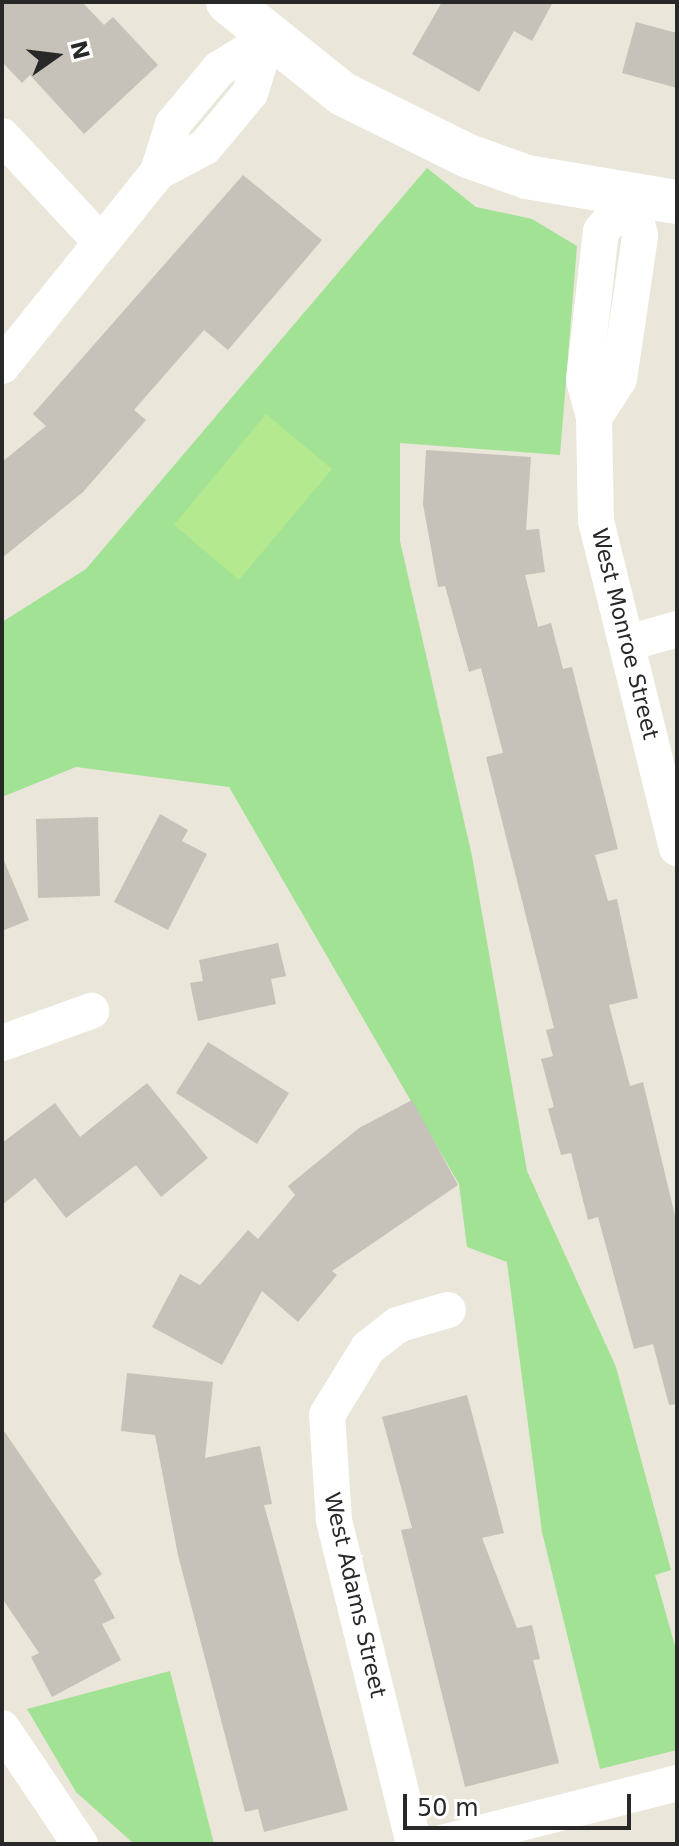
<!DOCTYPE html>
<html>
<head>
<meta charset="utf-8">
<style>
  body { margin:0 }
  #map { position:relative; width:679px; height:1846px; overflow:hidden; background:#eae6d9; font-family:"DejaVu Sans",sans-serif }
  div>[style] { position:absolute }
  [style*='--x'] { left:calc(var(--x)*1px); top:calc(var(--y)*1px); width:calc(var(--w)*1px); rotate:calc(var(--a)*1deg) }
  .green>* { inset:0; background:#a2e294 }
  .pitch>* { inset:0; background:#b4e990 }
  .building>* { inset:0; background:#c6c2b9 }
  .minor>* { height:36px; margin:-18px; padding:0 18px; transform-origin:18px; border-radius:18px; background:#fff }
  .tertiary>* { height:44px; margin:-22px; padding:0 22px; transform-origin:22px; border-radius:22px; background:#fff }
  span { translate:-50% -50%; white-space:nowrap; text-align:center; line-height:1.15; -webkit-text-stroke:8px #fff; paint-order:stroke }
  .street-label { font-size:22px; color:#282828 }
  .frame { position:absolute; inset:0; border:4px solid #282828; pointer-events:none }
  .north { position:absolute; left:16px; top:16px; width:80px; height:80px; -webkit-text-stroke:6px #fff; paint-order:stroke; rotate:76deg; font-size:22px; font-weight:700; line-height:32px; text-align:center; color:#282828 }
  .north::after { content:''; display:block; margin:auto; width:28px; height:36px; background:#282828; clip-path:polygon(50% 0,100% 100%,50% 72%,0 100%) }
  .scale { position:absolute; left:403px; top:1794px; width:228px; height:36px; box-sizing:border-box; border:4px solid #282828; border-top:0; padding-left:10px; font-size:24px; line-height:28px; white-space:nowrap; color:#282828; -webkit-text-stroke:6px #fff; paint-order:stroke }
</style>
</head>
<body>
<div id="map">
  <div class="green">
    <i style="clip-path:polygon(427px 168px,476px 207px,532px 219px,577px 246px,560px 455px,400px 443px,400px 541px,472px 856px,527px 1171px,616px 1367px,671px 1570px,655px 1575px,677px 1653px,677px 1750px,600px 1769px,542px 1532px,507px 1262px,467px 1247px,459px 1184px,229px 787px,76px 767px,2px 797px,2px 622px,86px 569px)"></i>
    <i style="clip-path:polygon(170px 1671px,214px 1844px,132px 1842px,76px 1792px,27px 1709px)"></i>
  </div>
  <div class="pitch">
    <i style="clip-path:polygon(266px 414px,332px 469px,239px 580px,174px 525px)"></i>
  </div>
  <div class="building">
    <i style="clip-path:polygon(2px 2px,82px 2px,104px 25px,113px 17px,158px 65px,84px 134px,30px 75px,22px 83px,2px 62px)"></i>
    <i style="clip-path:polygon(442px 2px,553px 2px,532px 41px,514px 31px,479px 92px,412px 54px)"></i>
    <i style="clip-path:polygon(636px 22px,677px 33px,677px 88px,622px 73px)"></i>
    <i style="clip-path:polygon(243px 175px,322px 240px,228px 350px,204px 330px,134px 410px,146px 420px,83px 492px,2px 558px,2px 462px,46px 426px,33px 414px)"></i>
    <i style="clip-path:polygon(426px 450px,531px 457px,526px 530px,539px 529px,545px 572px,525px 575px,538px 627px,551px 623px,563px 669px,572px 667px,618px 849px,595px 855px,608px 901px,617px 899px,638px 998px,609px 1005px,630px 1086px,643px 1082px,677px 1224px,677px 1404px,669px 1405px,653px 1344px,634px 1349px,598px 1217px,588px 1220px,571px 1153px,561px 1155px,548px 1109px,554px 1107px,541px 1059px,553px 1056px,546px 1030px,554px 1028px,486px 757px,503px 753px,481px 668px,469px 672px,445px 586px,438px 587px,423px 504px)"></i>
    <i style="clip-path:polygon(160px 814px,188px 830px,182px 841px,207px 854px,168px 930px,114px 902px)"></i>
    <i style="clip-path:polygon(98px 817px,100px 896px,38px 898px,36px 819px)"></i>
    <i style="clip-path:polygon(2px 856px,29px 920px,2px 931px)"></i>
    <i style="clip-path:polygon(278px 943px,286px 976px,271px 979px,276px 1004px,198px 1021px,190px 983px,203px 981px,199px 960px)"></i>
    <i style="clip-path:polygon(208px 1042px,289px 1093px,257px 1144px,176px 1093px)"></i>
    <i style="clip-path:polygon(147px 1083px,208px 1158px,161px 1197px,136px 1165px,66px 1218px,35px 1178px,2px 1205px,2px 1143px,55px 1103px,80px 1137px)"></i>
    <i style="clip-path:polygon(412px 1100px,458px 1185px,332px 1271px,337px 1275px,298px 1322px,262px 1291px,222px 1365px,152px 1327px,180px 1274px,200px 1285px,248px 1230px,258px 1239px,295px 1195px,288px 1186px,359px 1128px)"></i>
    <i style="clip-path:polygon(127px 1373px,213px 1382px,205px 1458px,260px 1446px,272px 1504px,264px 1505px,348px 1810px,264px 1832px,258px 1809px,245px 1812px,178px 1555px,155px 1435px,121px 1431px)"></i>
    <i style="clip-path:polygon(467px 1395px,504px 1533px,482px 1538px,517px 1628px,532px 1625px,540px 1659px,533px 1660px,559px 1763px,465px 1787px,401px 1530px,412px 1528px,382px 1417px)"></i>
    <i style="clip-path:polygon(2px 1428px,102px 1574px,94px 1580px,115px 1618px,102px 1624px,121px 1660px,52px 1697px,31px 1657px,39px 1653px,2px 1598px)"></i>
  </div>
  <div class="minor">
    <i style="--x:2;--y:136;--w:144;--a:47"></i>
    <i style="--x:158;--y:172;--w:53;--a:-28"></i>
    <i style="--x:205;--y:147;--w:70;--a:-50.2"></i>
    <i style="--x:250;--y:93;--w:57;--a:-72.5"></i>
    <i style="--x:631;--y:196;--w:46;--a:130.6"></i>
    <i style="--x:601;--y:231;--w:150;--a:96.5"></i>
    <i style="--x:584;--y:380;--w:39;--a:75"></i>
    <i style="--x:594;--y:418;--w:103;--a:88.9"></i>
    <i style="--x:596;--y:521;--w:337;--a:76.1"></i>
    <i style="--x:2;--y:366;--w:249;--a:-51.2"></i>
    <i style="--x:158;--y:172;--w:50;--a:-72.6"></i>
    <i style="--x:173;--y:124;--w:72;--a:-50.1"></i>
    <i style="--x:219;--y:69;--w:57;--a:-32"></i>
    <i style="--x:594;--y:418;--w:46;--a:-57.3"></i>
    <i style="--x:619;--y:379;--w:145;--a:-81.6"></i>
    <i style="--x:640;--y:236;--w:41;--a:-102.7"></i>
    <i style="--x:628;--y:643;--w:51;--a:-15.9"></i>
    <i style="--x:2;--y:1043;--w:95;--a:-19.8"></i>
    <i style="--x:2;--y:1728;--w:140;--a:56.1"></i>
    <i style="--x:414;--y:1844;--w:334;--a:-103.9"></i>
    <i style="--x:334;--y:1520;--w:105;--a:-93.8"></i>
    <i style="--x:327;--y:1415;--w:79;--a:-58.5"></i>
    <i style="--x:368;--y:1348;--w:37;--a:-38"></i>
    <i style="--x:397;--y:1325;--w:53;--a:-16.4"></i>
    <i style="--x:438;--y:1844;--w:247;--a:-14.3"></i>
  </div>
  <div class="tertiary">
    <i style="--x:228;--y:2;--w:147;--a:38.7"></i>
    <i style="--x:343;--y:94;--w:140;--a:26.4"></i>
    <i style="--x:468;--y:156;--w:63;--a:19.6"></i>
    <i style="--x:527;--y:177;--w:152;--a:9.5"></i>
  </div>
  <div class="street-label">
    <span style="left:625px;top:634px;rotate:76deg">West Monroe Street</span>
    <span style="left:355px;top:1595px;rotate:77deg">West Adams Street</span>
  </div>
  <div class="frame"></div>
  <div class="north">N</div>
  <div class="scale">50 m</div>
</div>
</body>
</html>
